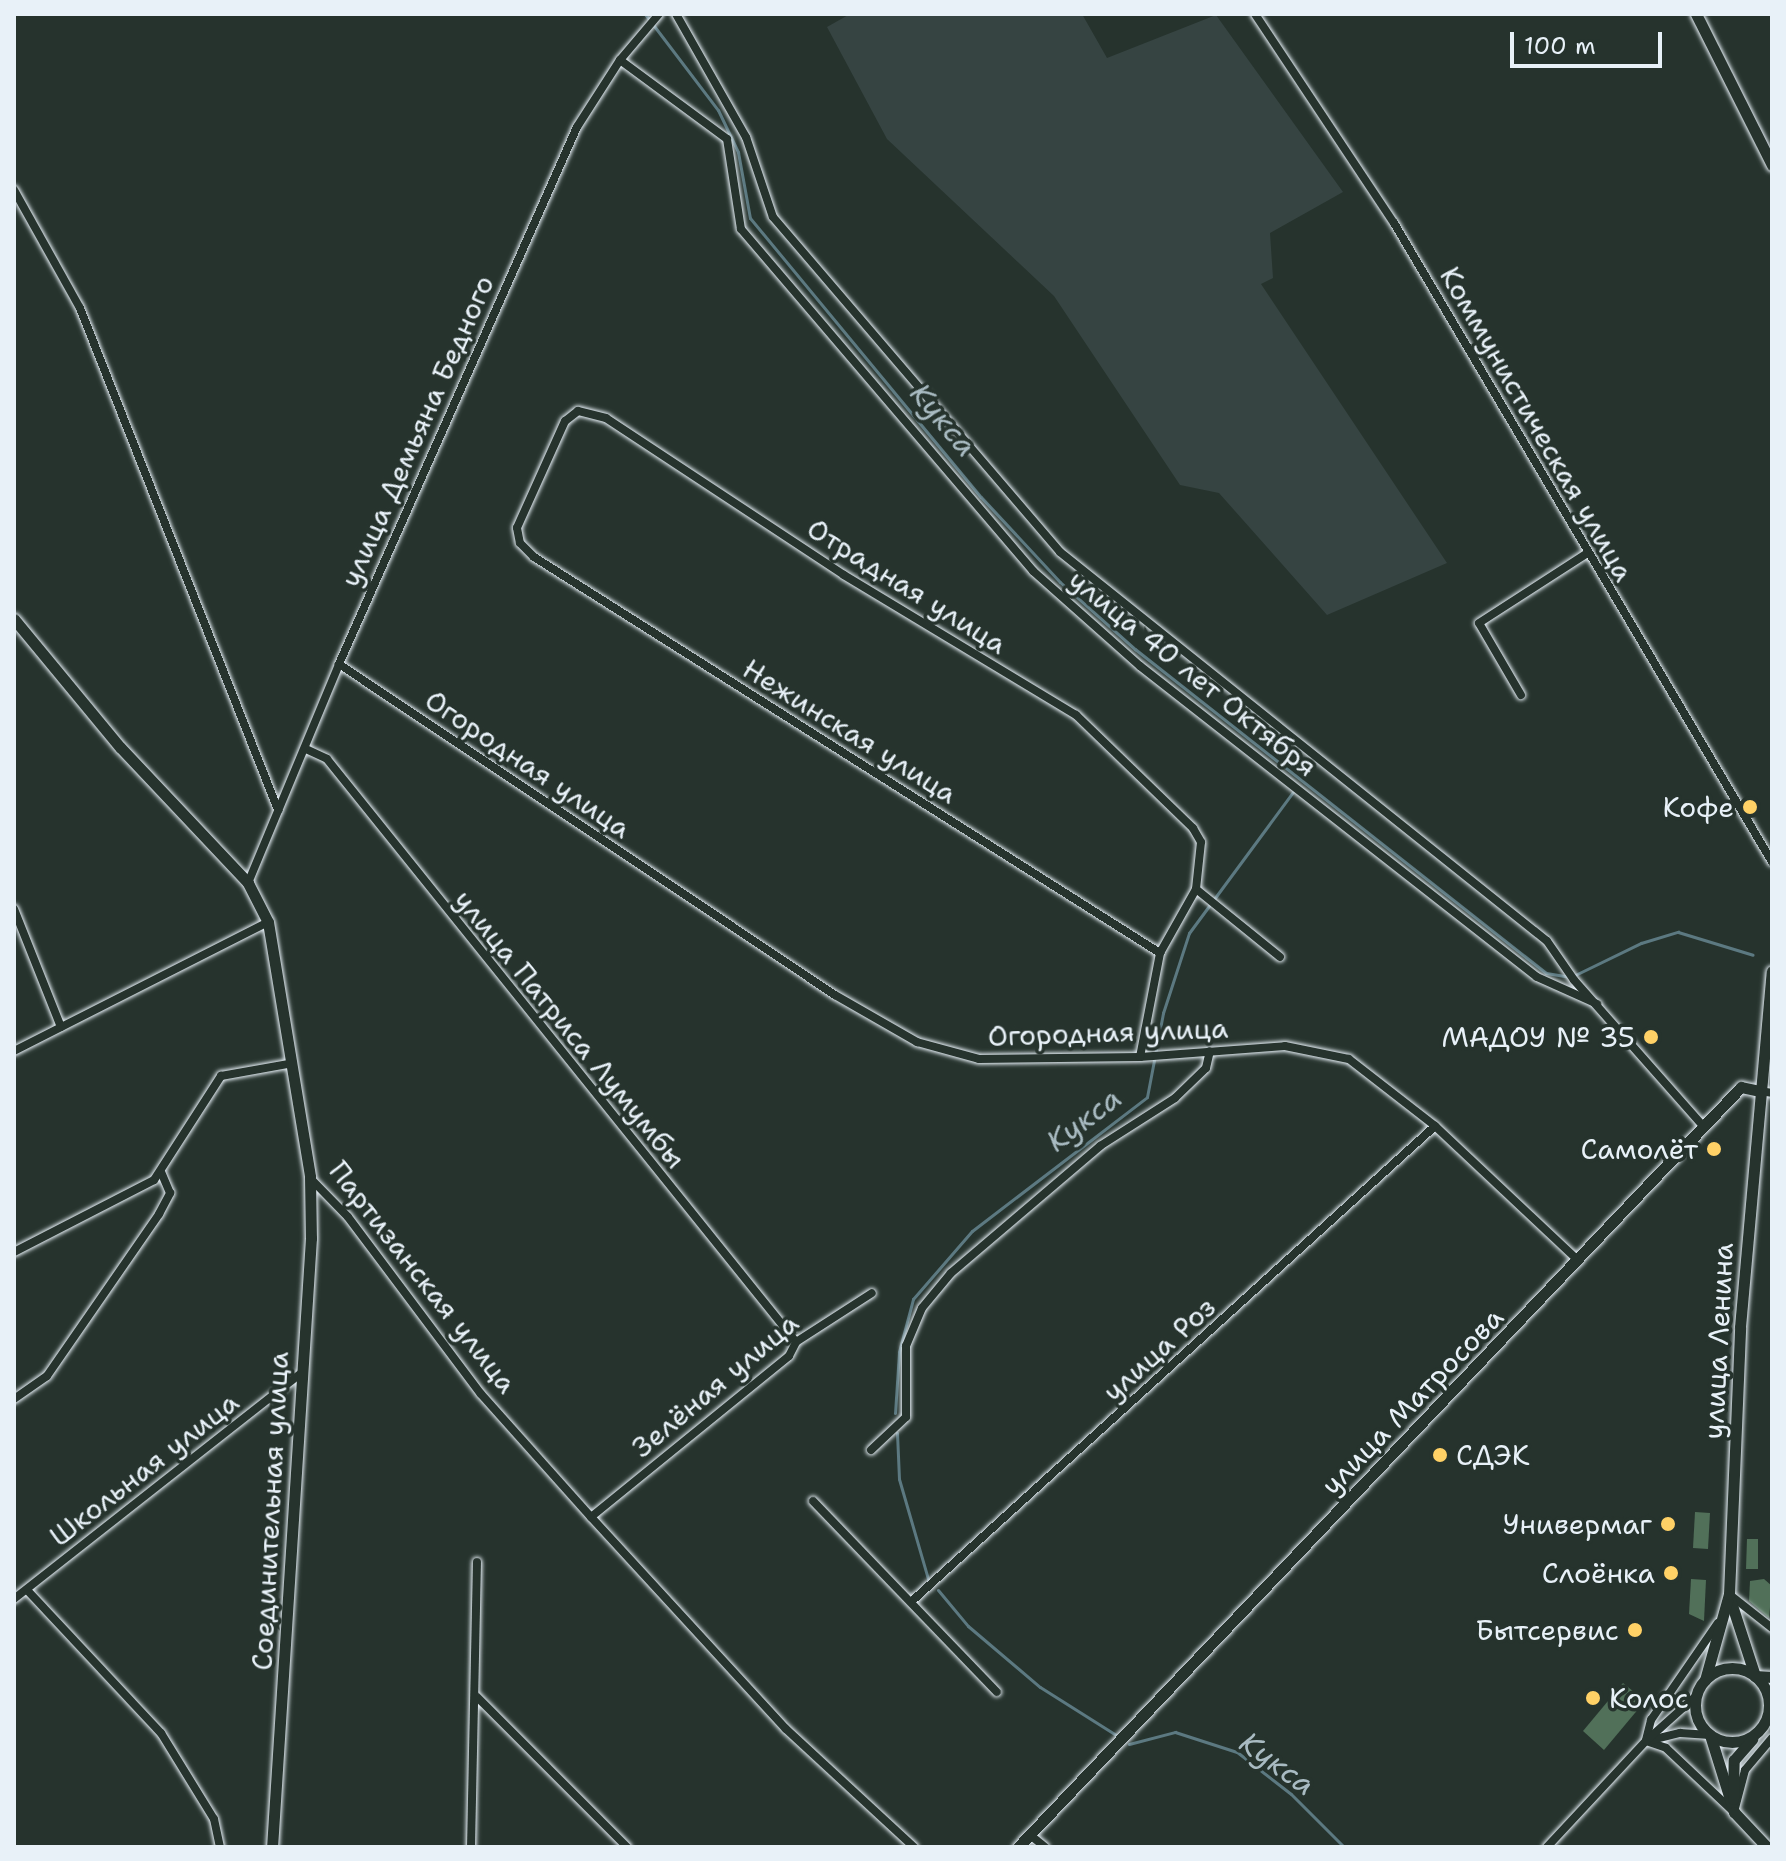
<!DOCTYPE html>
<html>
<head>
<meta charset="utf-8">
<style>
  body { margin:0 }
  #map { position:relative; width:1786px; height:1861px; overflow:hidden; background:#26332d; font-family:"Shantell Sans",sans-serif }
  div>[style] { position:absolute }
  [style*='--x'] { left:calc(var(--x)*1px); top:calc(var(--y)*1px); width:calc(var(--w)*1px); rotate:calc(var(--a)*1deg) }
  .built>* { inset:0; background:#364442 }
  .green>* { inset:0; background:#517059 }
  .stream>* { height:3px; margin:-1.5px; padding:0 1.5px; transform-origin:1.5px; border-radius:1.5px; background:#5c7981 }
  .roads { filter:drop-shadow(0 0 2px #e8f1f8) drop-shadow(0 0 2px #e8f1f8) }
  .street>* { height:8px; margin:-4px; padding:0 4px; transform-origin:4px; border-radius:4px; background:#26332d }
  .secondary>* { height:11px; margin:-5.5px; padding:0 5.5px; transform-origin:5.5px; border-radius:5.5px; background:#26332d }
  .secondary>.ring { margin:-5.5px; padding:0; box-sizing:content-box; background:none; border:11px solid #26332d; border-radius:50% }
  .dots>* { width:22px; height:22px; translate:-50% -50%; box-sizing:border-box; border:4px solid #26332d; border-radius:50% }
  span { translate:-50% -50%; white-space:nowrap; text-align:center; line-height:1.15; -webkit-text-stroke:7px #26332d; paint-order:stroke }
  .street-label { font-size:28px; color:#e8f1f8 }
  .poi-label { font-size:28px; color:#e8f1f8 }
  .right { translate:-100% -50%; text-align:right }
  .left { translate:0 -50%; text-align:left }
  .water-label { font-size:30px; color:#a9bbc2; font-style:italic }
  .frame { position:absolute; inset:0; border:16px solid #e8f1f8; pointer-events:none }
  .scale { position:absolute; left:1510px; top:32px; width:152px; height:36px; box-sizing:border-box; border:4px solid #e8f1f8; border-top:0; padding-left:10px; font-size:24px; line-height:28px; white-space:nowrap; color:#e8f1f8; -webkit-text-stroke:6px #26332d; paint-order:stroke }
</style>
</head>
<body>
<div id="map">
  <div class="built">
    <i style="clip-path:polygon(850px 14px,1082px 14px,1107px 58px,1216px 15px,1343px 192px,1270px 233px,1273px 278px,1261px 284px,1447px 563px,1327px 615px,1219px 493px,1180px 485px,1054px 296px,887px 139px,827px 27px)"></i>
  </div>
  <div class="green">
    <i style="clip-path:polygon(1695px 1512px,1710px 1513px,1708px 1549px,1693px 1548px)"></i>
    <i style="clip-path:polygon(1747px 1539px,1758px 1539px,1758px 1569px,1746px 1569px)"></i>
    <i style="clip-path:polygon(1691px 1579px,1706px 1580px,1704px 1621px,1689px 1614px)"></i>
    <i style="clip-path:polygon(1764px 1579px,1772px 1586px,1769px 1618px,1749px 1601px,1750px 1581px)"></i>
    <i style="clip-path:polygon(1623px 1683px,1645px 1701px,1604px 1750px,1583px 1731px)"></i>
  </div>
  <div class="stream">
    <i style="--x:645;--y:14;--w:121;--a:52.8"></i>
    <i style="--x:718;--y:110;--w:47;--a:64.5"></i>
    <i style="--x:738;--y:152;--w:67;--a:79.7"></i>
    <i style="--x:750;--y:218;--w:362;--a:50.4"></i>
    <i style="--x:981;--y:497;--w:116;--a:47.1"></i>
    <i style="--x:1060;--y:582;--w:101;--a:41.8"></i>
    <i style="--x:1135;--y:649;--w:523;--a:38.25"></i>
    <i style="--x:1546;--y:973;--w:25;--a:9"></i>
    <i style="--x:1571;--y:977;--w:78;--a:-25.9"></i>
    <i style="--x:1641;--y:943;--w:39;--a:-17"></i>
    <i style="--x:1678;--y:932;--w:78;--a:17"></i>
    <i style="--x:895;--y:1413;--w:61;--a:-86.2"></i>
    <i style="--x:899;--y:1352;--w:55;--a:-75.2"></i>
    <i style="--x:913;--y:1299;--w:90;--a:-49.1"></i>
    <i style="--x:972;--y:1231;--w:220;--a:-37.4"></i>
    <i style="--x:1147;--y:1097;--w:86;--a:-79.2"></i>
    <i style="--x:1163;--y:1013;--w:84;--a:-72"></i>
    <i style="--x:1189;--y:933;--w:175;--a:-53.6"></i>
    <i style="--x:897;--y:1433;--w:46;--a:87.5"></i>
    <i style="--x:899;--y:1479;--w:104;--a:73.8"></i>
    <i style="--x:938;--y:1590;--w:47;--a:50.2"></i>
    <i style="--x:968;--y:1626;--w:94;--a:40.3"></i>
    <i style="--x:1040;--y:1687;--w:90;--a:32.3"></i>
    <i style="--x:1129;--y:1744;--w:48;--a:-14.6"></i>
    <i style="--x:1175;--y:1732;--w:65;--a:17.9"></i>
    <i style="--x:1237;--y:1752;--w:68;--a:37.9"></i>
    <i style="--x:1291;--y:1794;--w:75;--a:45"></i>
  </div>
  <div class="roads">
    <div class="street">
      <i style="--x:676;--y:14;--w:142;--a:60.4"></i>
      <i style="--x:746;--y:137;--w:84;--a:71.4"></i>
      <i style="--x:773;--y:217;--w:441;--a:49.4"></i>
      <i style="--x:1060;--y:552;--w:623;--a:38.62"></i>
      <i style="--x:1547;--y:941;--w:47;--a:55.3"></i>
      <i style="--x:1574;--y:980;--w:195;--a:48.5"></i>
      <i style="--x:1255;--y:14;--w:251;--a:56.4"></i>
      <i style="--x:1394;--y:223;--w:742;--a:59.39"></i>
      <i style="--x:620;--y:60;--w:133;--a:36.4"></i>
      <i style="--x:727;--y:139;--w:91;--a:81.2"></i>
      <i style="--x:741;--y:229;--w:450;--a:49.5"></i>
      <i style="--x:1033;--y:571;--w:143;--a:41.6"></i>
      <i style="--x:1140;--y:666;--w:504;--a:38.07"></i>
      <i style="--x:1537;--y:977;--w:66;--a:24.2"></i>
      <i style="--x:14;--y:190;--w:135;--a:60.8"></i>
      <i style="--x:80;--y:308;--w:540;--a:68.47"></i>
      <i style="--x:339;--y:664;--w:596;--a:33.72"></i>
      <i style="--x:835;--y:995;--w:95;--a:29.8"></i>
      <i style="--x:917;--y:1042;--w:64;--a:15.3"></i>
      <i style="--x:979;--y:1059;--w:161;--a:-0.7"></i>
      <i style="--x:1140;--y:1057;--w:145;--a:-4.3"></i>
      <i style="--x:1285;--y:1046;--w:65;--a:11.5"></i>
      <i style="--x:1349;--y:1059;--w:109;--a:37.9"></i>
      <i style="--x:1435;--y:1126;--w:197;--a:43.2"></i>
      <i style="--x:1521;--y:695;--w:83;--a:-120.3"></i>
      <i style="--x:1479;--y:623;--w:127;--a:-32.8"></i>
      <i style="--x:306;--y:749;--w:23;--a:25"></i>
      <i style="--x:327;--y:759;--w:748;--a:51.18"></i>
      <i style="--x:248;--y:883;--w:237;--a:-67.4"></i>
      <i style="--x:339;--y:664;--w:587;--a:-66.1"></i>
      <i style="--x:577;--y:127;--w:80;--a:-57.3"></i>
      <i style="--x:620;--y:60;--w:60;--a:-49.7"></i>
      <i style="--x:1196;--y:889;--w:108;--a:39"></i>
      <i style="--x:14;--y:909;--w:127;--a:68.3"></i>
      <i style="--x:14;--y:1051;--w:285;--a:-26.9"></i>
      <i style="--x:1140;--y:1057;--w:106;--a:-79.1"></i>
      <i style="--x:1160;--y:953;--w:73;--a:-60.6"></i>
      <i style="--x:1196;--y:889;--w:47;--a:-83.9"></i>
      <i style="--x:1201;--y:842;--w:16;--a:-120"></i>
      <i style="--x:1193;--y:828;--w:163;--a:-136"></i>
      <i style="--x:1076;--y:715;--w:271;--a:-148.9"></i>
      <i style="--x:844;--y:575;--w:285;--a:-146.6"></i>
      <i style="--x:606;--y:418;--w:29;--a:-166"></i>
      <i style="--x:578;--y:411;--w:16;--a:142"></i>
      <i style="--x:565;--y:421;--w:117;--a:114.2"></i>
      <i style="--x:517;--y:528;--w:15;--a:79"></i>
      <i style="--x:520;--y:543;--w:20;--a:45"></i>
      <i style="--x:534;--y:557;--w:741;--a:32.32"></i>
      <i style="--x:1760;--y:1091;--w:12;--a:9"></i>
      <i style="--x:310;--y:1178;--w:54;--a:45.7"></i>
      <i style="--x:348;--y:1217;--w:221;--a:53.1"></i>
      <i style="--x:481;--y:1394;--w:165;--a:48.2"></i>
      <i style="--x:591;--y:1517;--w:288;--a:47.4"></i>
      <i style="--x:786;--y:1729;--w:174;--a:42.7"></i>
      <i style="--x:14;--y:1252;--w:157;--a:-27.2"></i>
      <i style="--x:154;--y:1180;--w:124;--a:-57.2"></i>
      <i style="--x:221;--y:1076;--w:73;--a:-10.2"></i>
      <i style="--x:14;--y:1399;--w:40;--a:-34.9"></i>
      <i style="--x:47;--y:1376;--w:197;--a:-55.3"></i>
      <i style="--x:159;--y:1214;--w:24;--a:-62"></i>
      <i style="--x:170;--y:1193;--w:23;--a:-113"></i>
      <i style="--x:871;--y:1450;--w:48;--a:-43.3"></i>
      <i style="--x:906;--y:1417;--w:71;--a:-90"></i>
      <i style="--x:906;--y:1346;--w:41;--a:-67.2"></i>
      <i style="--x:922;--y:1308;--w:45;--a:-50.4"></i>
      <i style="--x:951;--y:1273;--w:196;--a:-40.4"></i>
      <i style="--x:1100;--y:1146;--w:89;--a:-32.6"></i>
      <i style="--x:1175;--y:1098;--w:43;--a:-44.1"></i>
      <i style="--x:1206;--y:1068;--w:17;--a:-77"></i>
      <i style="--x:813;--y:1501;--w:265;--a:46.1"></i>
      <i style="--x:591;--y:1517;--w:255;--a:-39.1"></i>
      <i style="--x:789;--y:1356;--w:16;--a:-63"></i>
      <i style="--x:796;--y:1342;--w:90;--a:-32.8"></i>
      <i style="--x:27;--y:1590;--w:196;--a:46.9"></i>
      <i style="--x:161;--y:1733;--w:101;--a:58.4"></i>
      <i style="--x:214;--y:1819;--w:29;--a:78"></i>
      <i style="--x:1729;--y:1594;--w:55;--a:38.3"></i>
      <i style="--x:14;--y:1599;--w:365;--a:-38.2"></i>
      <i style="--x:911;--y:1602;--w:708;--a:-42.25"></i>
      <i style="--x:477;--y:1697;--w:212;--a:45"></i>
      <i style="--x:1646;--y:1740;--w:21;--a:-76"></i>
      <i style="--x:1651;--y:1720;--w:118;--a:-55.4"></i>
      <i style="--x:1646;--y:1741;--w:21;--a:19"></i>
      <i style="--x:1666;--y:1748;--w:93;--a:43.3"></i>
      <i style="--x:1734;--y:1812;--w:43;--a:-75.3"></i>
      <i style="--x:1745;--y:1770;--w:42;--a:-49.8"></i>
      <i style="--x:1647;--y:1741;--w:34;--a:-14"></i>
      <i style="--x:1680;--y:1733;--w:30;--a:4"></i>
      <i style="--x:1030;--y:1835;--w:19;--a:39"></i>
      <i style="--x:471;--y:1847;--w:285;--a:-88.8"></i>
      <i style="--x:1547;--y:1847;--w:145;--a:-47"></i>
      <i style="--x:1646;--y:1741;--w:67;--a:-42"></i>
    </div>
    <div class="secondary">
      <i style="--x:1696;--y:14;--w:169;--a:63.3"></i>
      <i style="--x:14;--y:619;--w:166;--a:50.4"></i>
      <i style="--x:120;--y:747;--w:187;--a:46.7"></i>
      <i style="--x:248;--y:883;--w:44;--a:62.9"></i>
      <i style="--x:268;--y:922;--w:258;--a:80.6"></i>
      <i style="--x:310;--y:1177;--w:61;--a:89.1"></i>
      <i style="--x:311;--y:1238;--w:610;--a:93.66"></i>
      <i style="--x:1730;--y:1599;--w:81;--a:72"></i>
      <i style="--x:1755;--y:1676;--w:17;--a:3"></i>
      <i class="ring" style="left:1695px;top:1668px;width:63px;height:63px"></i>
      <i style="--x:1705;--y:1680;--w:89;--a:-74.4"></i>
      <i style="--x:1729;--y:1594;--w:267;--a:-87.6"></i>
      <i style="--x:1740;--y:1327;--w:357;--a:-84.9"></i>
      <i style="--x:1710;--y:1735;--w:81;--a:72.7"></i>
      <i style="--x:1734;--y:1812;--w:48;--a:46.7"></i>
      <i style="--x:1733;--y:1799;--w:39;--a:-89"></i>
      <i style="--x:1734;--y:1760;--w:28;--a:-49"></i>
      <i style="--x:1018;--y:1847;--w:1049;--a:-46.43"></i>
      <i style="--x:1741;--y:1087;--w:19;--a:12"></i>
    </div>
  </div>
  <div class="dots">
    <i style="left:1750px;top:807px;background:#ffd166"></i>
    <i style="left:1651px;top:1037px;background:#ffd166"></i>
    <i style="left:1714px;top:1149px;background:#ffd166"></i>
    <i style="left:1440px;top:1455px;background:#ffd166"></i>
    <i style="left:1668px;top:1524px;background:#ffd166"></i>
    <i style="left:1671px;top:1573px;background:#ffd166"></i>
    <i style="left:1635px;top:1630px;background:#ffd166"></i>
    <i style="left:1593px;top:1698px;background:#ffd166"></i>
  </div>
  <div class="street-label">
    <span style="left:1537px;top:424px;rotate:60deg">Коммунистическая улица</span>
    <span style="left:417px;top:431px;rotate:-66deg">улица Демьяна Бедного</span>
    <span style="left:907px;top:586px;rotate:32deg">Отрадная улица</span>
    <span style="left:1193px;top:673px;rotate:39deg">улица 40 лет Октября</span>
    <span style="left:850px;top:731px;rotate:32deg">Нежинская улица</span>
    <span style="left:528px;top:764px;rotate:34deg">Огородная улица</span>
    <span style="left:570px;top:1029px;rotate:51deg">улица Патриса Лумумбы</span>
    <span style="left:1108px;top:1032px;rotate:-2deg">Огородная улица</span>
    <span style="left:423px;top:1277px;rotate:52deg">Партизанская улица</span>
    <span style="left:1718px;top:1341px;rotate:-87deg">улица Ленина</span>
    <span style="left:1159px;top:1349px;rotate:-42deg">улица Роз</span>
    <span style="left:715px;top:1385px;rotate:-40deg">Зелёная улица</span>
    <span style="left:1412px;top:1401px;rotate:-46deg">улица Матросова</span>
    <span style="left:144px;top:1469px;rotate:-38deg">Школьная улица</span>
    <span style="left:270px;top:1511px;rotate:-87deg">Соединительная улица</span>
  </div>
  <div class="poi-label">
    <span class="right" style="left:1734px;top:807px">Кофе</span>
    <span class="right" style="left:1635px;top:1037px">МАДОУ № 35</span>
    <span class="right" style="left:1698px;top:1149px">Самолёт</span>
    <span class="left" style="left:1456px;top:1455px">СДЭК</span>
    <span class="right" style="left:1652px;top:1524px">Универмаг</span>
    <span class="right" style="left:1655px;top:1573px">Слоёнка</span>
    <span class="right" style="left:1619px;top:1630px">Бытсервис</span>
    <span class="left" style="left:1609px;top:1698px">Колос</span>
  </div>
  <div class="water-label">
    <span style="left:943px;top:420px;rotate:50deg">Кукса</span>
    <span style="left:1084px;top:1120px;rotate:-37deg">Кукса</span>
    <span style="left:1277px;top:1764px;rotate:36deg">Кукса</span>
  </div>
  <div class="frame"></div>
  <div class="scale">100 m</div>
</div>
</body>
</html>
